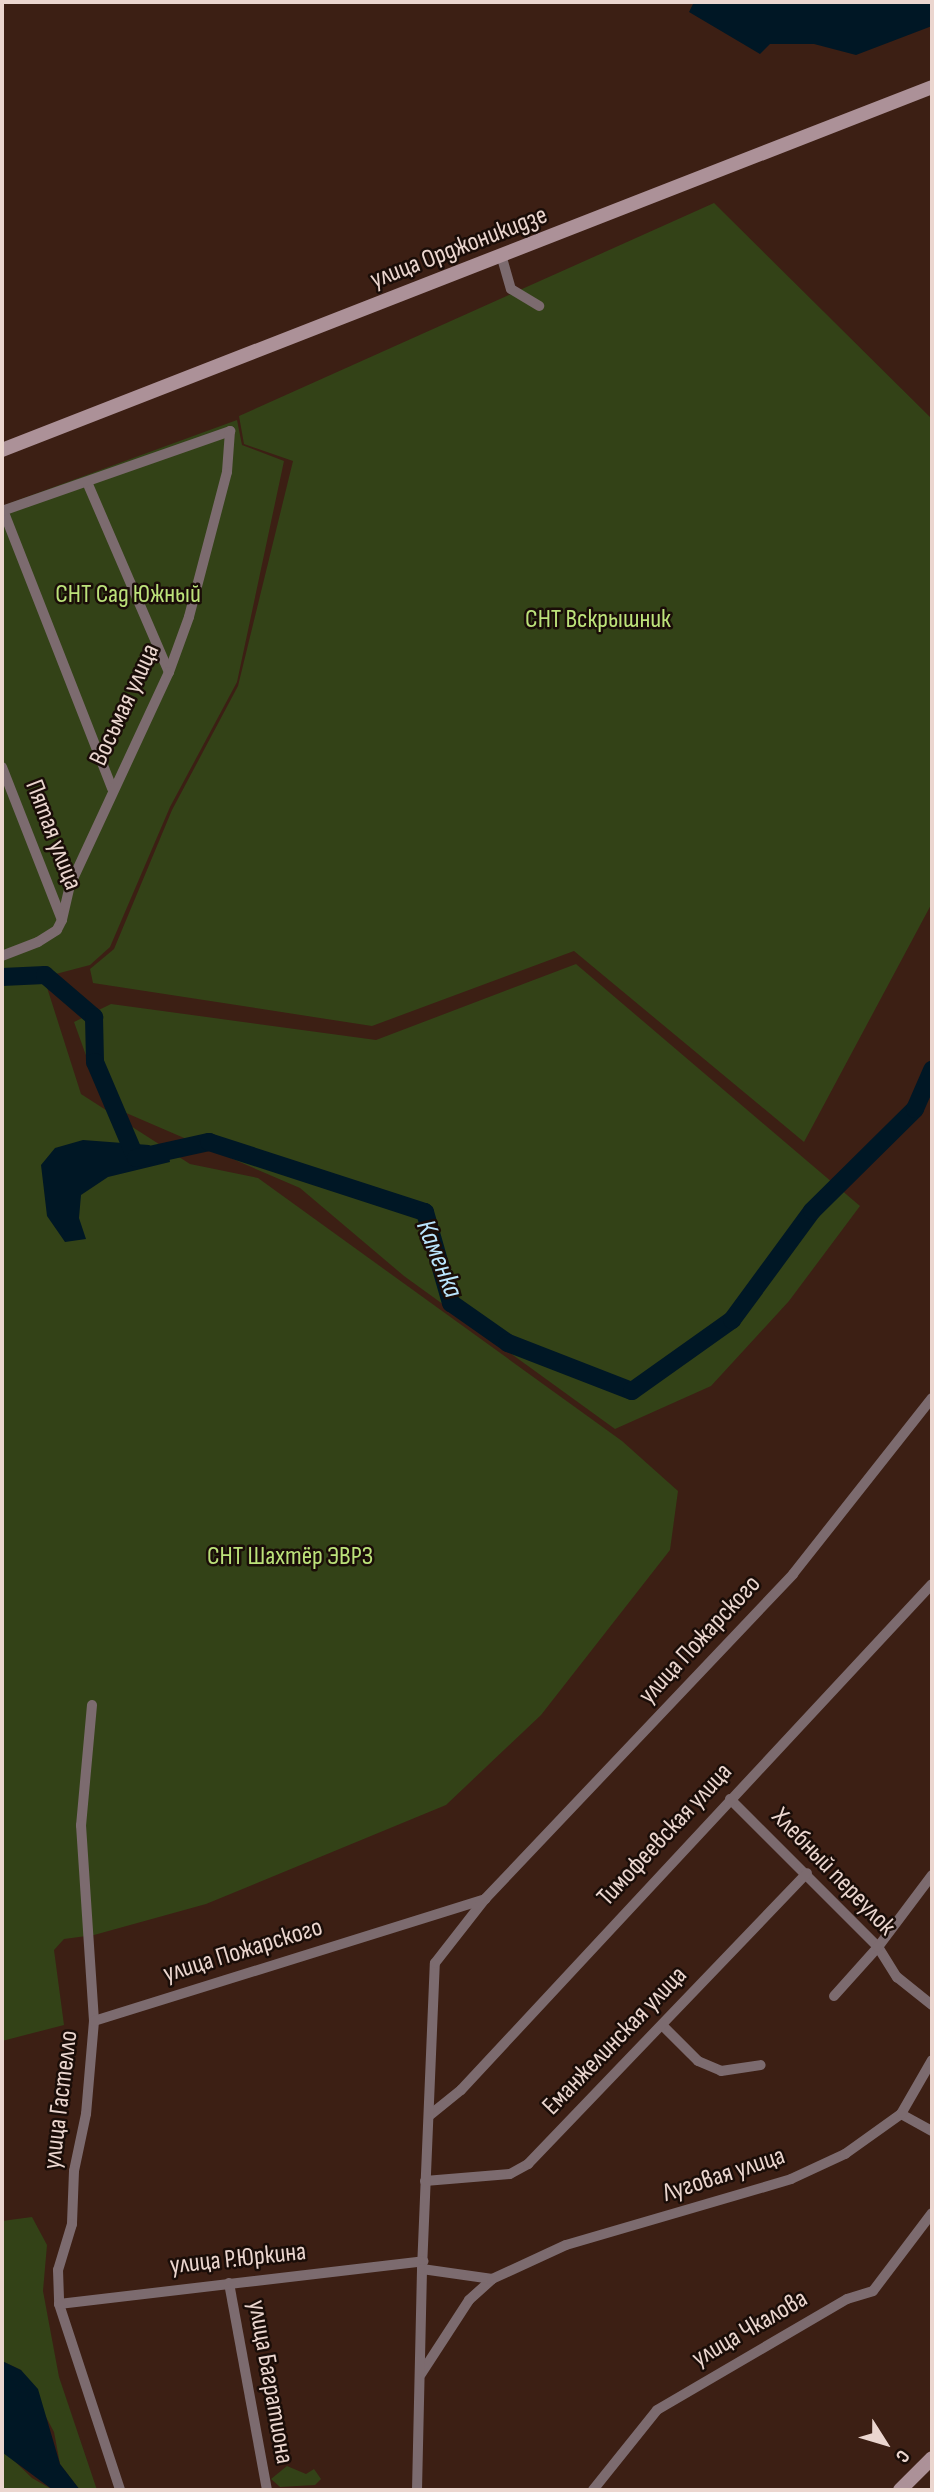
<!DOCTYPE html>
<html>
<head>
<meta charset="utf-8">
<style>
  body { margin:0 }
  #map { position:relative; width:934px; height:2492px; overflow:hidden; background:#3c1f14; font-family:"Sofia Sans Condensed",sans-serif }
  div>[style] { position:absolute }
  [style*='--x'] { left:calc(var(--x)*1px); top:calc(var(--y)*1px); width:calc(var(--w)*1px); rotate:calc(var(--a)*1deg) }
  .green>* { inset:0; background:#334217 }
  .water>* { inset:0; background:#001725 }
  .river>* { height:18px; margin:-9px; padding:0 9px; transform-origin:9px; border-radius:9px; background:#001725 }
  .street>* { height:10px; margin:-5px; padding:0 5px; transform-origin:5px; border-radius:5px; background:#7c6b6f }
  .secondary>* { height:14px; margin:-7px; padding:0 7px; transform-origin:7px; border-radius:7px; background:#ac9198 }
  span { translate:-50% -50%; white-space:nowrap; text-align:center; line-height:1.15; -webkit-text-stroke:5px #1a0d08; paint-order:stroke }
  .street-label { font-size:26px; color:#ebd6cf }
  .park-label { font-size:26px; color:#bce27a }
  .water-label { font-size:28px; color:#bae5fd; font-style:italic }
  .frame { position:absolute; inset:0; border:4px solid #ebd6cf; pointer-events:none }
  .north { position:absolute; left:850px; top:2408px; width:70px; height:70px; -webkit-text-stroke:5px #1a0d08; paint-order:stroke; rotate:127deg; font-size:19px; font-weight:700; line-height:28px; text-align:center; color:#ebd6cf }
  .north::after { content:''; display:block; margin:auto; width:24px; height:32px; background:#ebd6cf; clip-path:polygon(50% 0,100% 100%,50% 72%,0 100%) }
</style>
</head>
<body>
<div id="map">
  <div class="green">
    <i style="clip-path:polygon(714px 203px,932px 419px,932px 903px,804px 1142px,574px 951px,372px 1026px,93px 983px,90px 969px,114px 949px,172px 810px,238px 686px,293px 461px,244px 444px,239px 416px)"></i>
    <i style="clip-path:polygon(237px 420px,242px 445px,284px 461px,237px 682px,170px 807px,110px 947px,90px 965px,52px 975px,2px 970px,2px 506px)"></i>
    <i style="clip-path:polygon(576px 964px,860px 1206px,789px 1301px,711px 1386px,615px 1429px,404px 1276px,300px 1188px,103px 1103px,74px 1022px,111px 1004px,376px 1040px)"></i>
    <i style="clip-path:polygon(2px 973px,44px 978px,81px 1094px,190px 1164px,258px 1178px,622px 1441px,678px 1491px,670px 1550px,541px 1715px,446px 1805px,206px 1904px,94px 1935px,64px 1939px,54px 1950px,64px 2025px,2px 2041px)"></i>
    <i style="clip-path:polygon(32px 2217px,47px 2245px,43px 2291px,59px 2377px,97px 2490px,80px 2490px,60px 2464px,54px 2432px,21px 2370px,2px 2361px,2px 2221px)"></i>
    <i style="clip-path:polygon(2px 2449px,32px 2478px,53px 2490px,2px 2490px)"></i>
    <i style="clip-path:polygon(287px 2466px,306px 2474px,314px 2469px,321px 2479px,315px 2485px,280px 2487px,271px 2479px)"></i>
  </div>
  <div class="water">
    <i style="clip-path:polygon(694px 2px,932px 2px,932px 26px,856px 55px,814px 44px,770px 44px,760px 54px,689px 12px)"></i>
    <i style="clip-path:polygon(83px 1140px,149px 1145px,169px 1156px,170px 1162px,108px 1177px,81px 1195px,79px 1218px,86px 1239px,65px 1242px,47px 1216px,41px 1165px,55px 1148px)"></i>
    <i style="clip-path:polygon(2px 2361px,21px 2370px,38px 2389px,60px 2464px,80px 2490px,53px 2490px,3px 2453px)"></i>
  </div>
  <div class="river">
    <i style="--x:2;--y:977;--w:43;--a:-2.7"></i>
    <i style="--x:45;--y:975;--w:65;--a:40.6"></i>
    <i style="--x:94;--y:1017;--w:45;--a:88.7"></i>
    <i style="--x:95;--y:1062;--w:104;--a:66.9"></i>
    <i style="--x:136;--y:1158;--w:75;--a:-12.4"></i>
    <i style="--x:209;--y:1142;--w:227;--a:18"></i>
    <i style="--x:425;--y:1212;--w:95;--a:74.1"></i>
    <i style="--x:451;--y:1303;--w:70;--a:35.1"></i>
    <i style="--x:508;--y:1343;--w:133;--a:21.2"></i>
    <i style="--x:632;--y:1391;--w:123;--a:-35.4"></i>
    <i style="--x:732;--y:1320;--w:135;--a:-53.7"></i>
    <i style="--x:812;--y:1211;--w:145;--a:-44.7"></i>
    <i style="--x:915;--y:1109;--w:43;--a:-66.4"></i>
  </div>
  <div class="street">
    <i style="--x:502;--y:258;--w:32;--a:74"></i>
    <i style="--x:511;--y:289;--w:33;--a:31"></i>
    <i style="--x:87;--y:482;--w:207;--a:66.7"></i>
    <i style="--x:3;--y:510;--w:299;--a:68.6"></i>
    <i style="--x:2;--y:511;--w:242;--a:-19.3"></i>
    <i style="--x:230;--y:431;--w:41;--a:94.2"></i>
    <i style="--x:227;--y:472;--w:150;--a:104.7"></i>
    <i style="--x:189;--y:617;--w:59;--a:110"></i>
    <i style="--x:169;--y:672;--w:235;--a:114.9"></i>
    <i style="--x:70;--y:885;--w:36;--a:103"></i>
    <i style="--x:62;--y:920;--w:11;--a:117"></i>
    <i style="--x:57;--y:930;--w:22;--a:148"></i>
    <i style="--x:38;--y:942;--w:39;--a:159"></i>
    <i style="--x:2;--y:767;--w:164;--a:68.6"></i>
    <i style="--x:92;--y:1705;--w:121;--a:95.2"></i>
    <i style="--x:81;--y:1825;--w:196;--a:86.2"></i>
    <i style="--x:94;--y:2021;--w:93;--a:94.9"></i>
    <i style="--x:86;--y:2114;--w:58;--a:101.9"></i>
    <i style="--x:74;--y:2171;--w:53;--a:92.2"></i>
    <i style="--x:72;--y:2224;--w:48;--a:106.9"></i>
    <i style="--x:58;--y:2270;--w:34;--a:88"></i>
    <i style="--x:59;--y:2304;--w:196;--a:71.8"></i>
    <i style="--x:730;--y:1799;--w:209;--a:45"></i>
    <i style="--x:878;--y:1947;--w:36;--a:58"></i>
    <i style="--x:897;--y:1977;--w:45;--a:38.7"></i>
    <i style="--x:834;--y:1996;--w:66;--a:-48.1"></i>
    <i style="--x:878;--y:1947;--w:90;--a:-53.1"></i>
    <i style="--x:94;--y:2021;--w:410;--a:-17.3"></i>
    <i style="--x:662;--y:2025;--w:51;--a:45"></i>
    <i style="--x:698;--y:2061;--w:25;--a:23"></i>
    <i style="--x:721;--y:2071;--w:40;--a:-8.5"></i>
    <i style="--x:901;--y:2114;--w:35;--a:29"></i>
    <i style="--x:430;--y:2115;--w:40;--a:-39"></i>
    <i style="--x:461;--y:2090;--w:691;--a:-47.05"></i>
    <i style="--x:425;--y:2181;--w:85;--a:-4.7"></i>
    <i style="--x:510;--y:2174;--w:21;--a:-29"></i>
    <i style="--x:528;--y:2164;--w:403;--a:-46.2"></i>
    <i style="--x:422;--y:2269;--w:306;--a:-87.6"></i>
    <i style="--x:435;--y:1963;--w:81;--a:-52"></i>
    <i style="--x:485;--y:1899;--w:448;--a:-46.5"></i>
    <i style="--x:793;--y:1574;--w:224;--a:-51.7"></i>
    <i style="--x:229;--y:2283;--w:210;--a:79.6"></i>
    <i style="--x:59;--y:2304;--w:367;--a:-6.7"></i>
    <i style="--x:421;--y:2374;--w:88;--a:-57"></i>
    <i style="--x:469;--y:2300;--w:31;--a:-42"></i>
    <i style="--x:417;--y:2490;--w:221;--a:-88.7"></i>
    <i style="--x:422;--y:2269;--w:71;--a:8.1"></i>
    <i style="--x:492;--y:2279;--w:81;--a:-24.7"></i>
    <i style="--x:566;--y:2245;--w:234;--a:-16.3"></i>
    <i style="--x:791;--y:2179;--w:60;--a:-24.8"></i>
    <i style="--x:845;--y:2154;--w:69;--a:-35.5"></i>
    <i style="--x:901;--y:2114;--w:62;--a:-60.1"></i>
    <i style="--x:593;--y:2490;--w:102;--a:-51.3"></i>
    <i style="--x:657;--y:2410;--w:220;--a:-30.3"></i>
    <i style="--x:847;--y:2299;--w:27;--a:-17"></i>
    <i style="--x:873;--y:2291;--w:98;--a:-52.9"></i>
  </div>
  <div class="secondary">
    <i style="--x:2;--y:450;--w:998;--a:-21.32"></i>
    <i style="--x:900;--y:2490;--w:45;--a:-45"></i>
  </div>
  <div class="street-label">
    <span style="left:459px;top:248px;rotate:-21deg">улица Орджоникидзе</span>
    <span style="left:125px;top:705px;rotate:-65deg">Восьмая улица</span>
    <span style="left:53px;top:835px;rotate:69deg">Пятая улица</span>
    <span style="left:700px;top:1640px;rotate:-47deg">улица Пожарского</span>
    <span style="left:665px;top:1835px;rotate:-47deg">Тимофеевская улица</span>
    <span style="left:833px;top:1872px;rotate:46deg">Хлебный переулок</span>
    <span style="left:243px;top:1951px;rotate:-17deg">улица Пожарского</span>
    <span style="left:615px;top:2041px;rotate:-46deg">Еманжелинская улица</span>
    <span style="left:61px;top:2100px;rotate:-83deg">улица Гастелло</span>
    <span style="left:724px;top:2175px;rotate:-18deg">Луговая улица</span>
    <span style="left:238px;top:2259px;rotate:-6deg">улица Р.Юркина</span>
    <span style="left:750px;top:2329px;rotate:-30deg">улица Чкалова</span>
    <span style="left:270px;top:2382px;rotate:80deg">улица Багратиона</span>
  </div>
  <div class="park-label">
    <span style="left:128px;top:595px">СНТ Сад Южный</span>
    <span style="left:598px;top:620px">СНТ Вскрышник</span>
    <span style="left:290px;top:1557px">СНТ Шахтёр ЭВРЗ</span>
  </div>
  <div class="water-label">
    <span style="left:439px;top:1259px;rotate:68deg">Каменка</span>
  </div>
  <div class="frame"></div>
  <div class="north">С</div>
</div>
</body>
</html>
